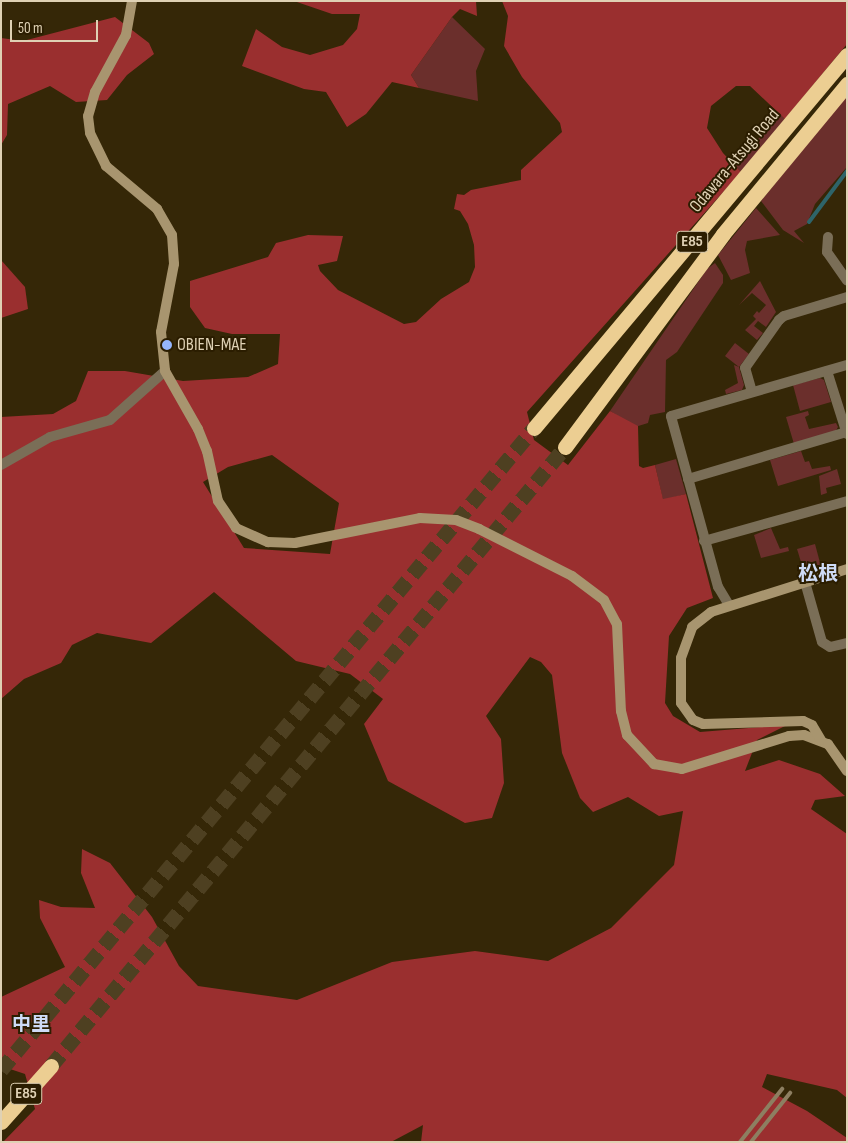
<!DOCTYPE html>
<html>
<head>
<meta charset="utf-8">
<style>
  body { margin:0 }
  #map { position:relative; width:848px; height:1143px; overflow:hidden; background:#352707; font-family:"Sofia Sans Condensed","Noto Sans JP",sans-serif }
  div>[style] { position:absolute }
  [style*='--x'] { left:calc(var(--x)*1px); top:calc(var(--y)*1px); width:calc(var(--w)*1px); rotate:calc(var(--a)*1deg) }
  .green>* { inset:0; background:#6b2f2c }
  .forest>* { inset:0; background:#9a2f2f }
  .stream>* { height:4px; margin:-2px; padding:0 2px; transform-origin:2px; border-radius:2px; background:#2e6469 }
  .highway-tunnel>* { height:15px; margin-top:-7.5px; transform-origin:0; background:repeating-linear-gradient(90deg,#4e4021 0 15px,transparent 0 23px) }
  .street>* { height:10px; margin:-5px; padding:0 5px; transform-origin:5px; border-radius:5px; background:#7a6e57 }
  .secondary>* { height:10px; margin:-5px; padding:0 5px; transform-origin:5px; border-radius:5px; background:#a8956f }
  .highway>* { height:15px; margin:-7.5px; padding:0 7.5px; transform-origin:7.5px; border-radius:7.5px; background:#ecce92 }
  .rail>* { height:4px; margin:-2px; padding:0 2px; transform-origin:2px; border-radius:2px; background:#8d7f61 }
  .dots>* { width:14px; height:14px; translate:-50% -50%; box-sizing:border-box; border:2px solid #2b1d00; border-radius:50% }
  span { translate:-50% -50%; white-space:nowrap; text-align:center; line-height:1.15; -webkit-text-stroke:4px #2b1d00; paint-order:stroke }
  .shield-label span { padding:1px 4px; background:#2b1d00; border:1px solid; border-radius:4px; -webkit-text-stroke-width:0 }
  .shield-label { font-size:16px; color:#dfd1b4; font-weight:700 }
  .street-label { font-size:18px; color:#dfd1b4 }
  .poi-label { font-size:18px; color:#dfd1b4 }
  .left { translate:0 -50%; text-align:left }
  .neighbourhood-label { font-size:19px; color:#cedbf6; font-weight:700 }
  .quarter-label { font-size:20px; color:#cedbf6; font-weight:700 }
  .frame { position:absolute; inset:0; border:2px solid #dfd1b4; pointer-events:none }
  .scale { position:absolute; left:10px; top:20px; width:88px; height:22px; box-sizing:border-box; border:2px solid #dfd1b4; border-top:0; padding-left:6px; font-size:15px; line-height:18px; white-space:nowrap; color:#dfd1b4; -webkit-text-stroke:4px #2b1d00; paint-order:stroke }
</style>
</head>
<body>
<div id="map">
  <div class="green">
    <i style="clip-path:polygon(452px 17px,485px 49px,476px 71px,478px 101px,419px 88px,411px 75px)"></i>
    <i style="clip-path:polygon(847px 95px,847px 167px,815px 204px,807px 224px,794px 231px,804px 243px,783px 230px,761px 201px)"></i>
    <i style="clip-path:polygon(780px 113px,785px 119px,741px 172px,735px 166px)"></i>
    <i style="clip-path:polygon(756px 208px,780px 235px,747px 241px,745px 250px,750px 273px,731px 280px,718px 255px)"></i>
    <i style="clip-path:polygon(715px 263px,723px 275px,723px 283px,677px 352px,666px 360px,665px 412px,650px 415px,648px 423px,635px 427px,610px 411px,707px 269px)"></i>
    <i style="clip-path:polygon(760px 281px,776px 312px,766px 327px,758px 321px,754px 326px,763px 333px,757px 340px,745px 330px,756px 319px,753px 316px,757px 311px,759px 313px,766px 305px,752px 293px,739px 305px)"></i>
    <i style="clip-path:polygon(735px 343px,749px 354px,739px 367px,744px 385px,742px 390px,726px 394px,725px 390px,738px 383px,734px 365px,739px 367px,725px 356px)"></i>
    <i style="clip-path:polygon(820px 378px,824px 380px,831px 402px,800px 411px,793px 385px)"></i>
    <i style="clip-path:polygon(808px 411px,809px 415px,805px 417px,809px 429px,836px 423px,838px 427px,835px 432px,794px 444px,786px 417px)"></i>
    <i style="clip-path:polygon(801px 451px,805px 462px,809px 461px,812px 469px,830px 466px,831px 470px,778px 486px,770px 460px)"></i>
    <i style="clip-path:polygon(676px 459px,686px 494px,663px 500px,655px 465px)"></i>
    <i style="clip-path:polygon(837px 469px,841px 484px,826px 488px,827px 493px,821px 495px,819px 476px)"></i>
    <i style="clip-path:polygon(771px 528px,780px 549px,788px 547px,789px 551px,761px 558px,754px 535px)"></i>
    <i style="clip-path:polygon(815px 544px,822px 570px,805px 575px,797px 549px)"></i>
  </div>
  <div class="forest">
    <i style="clip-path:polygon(294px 1px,476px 1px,477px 16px,460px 9px,452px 17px,411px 75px,419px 88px,392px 82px,366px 114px,347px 127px,326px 92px,304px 89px,242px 66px,256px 29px,282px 47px,310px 55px,343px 45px,357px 29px,360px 14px,332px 14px)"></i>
    <i style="clip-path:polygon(evenodd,502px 1px,847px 1px,847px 44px,785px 119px,750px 86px,736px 86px,711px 106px,707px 128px,723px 153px,741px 172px,527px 412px,534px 440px,568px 465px,610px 411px,638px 426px,639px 466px,643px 468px,655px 465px,663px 499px,686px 494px,713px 598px,687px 608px,669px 636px,665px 703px,673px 716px,700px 732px,787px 725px,757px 740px,745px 771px,779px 760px,820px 774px,845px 796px,815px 800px,811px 809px,847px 834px,847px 1098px,837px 1090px,767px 1074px,762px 1087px,807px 1111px,847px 1138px,847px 1142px,421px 1142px,423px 1125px,391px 1142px,3px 1142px,35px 1109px,25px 1074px,1px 1066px,1px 997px,65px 967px,40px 918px,39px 900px,61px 907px,95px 908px,81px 873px,82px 849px,110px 863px,152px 917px,179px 966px,198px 986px,297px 1000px,392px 962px,475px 951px,548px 961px,611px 928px,674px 865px,683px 811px,659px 816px,628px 797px,593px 812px,580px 798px,562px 753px,552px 675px,541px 662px,530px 657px,486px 716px,501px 739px,504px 783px,492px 818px,465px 823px,388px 781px,364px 724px,383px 699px,350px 674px,296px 661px,214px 592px,151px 643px,97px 633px,72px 645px,61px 663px,24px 679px,1px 699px,1px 417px,53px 414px,76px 401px,88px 371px,125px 371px,183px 381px,248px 377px,278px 364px,280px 334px,232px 334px,205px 328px,190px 307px,190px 281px,268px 257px,276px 243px,308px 235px,343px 236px,337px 261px,318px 265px,320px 271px,338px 290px,404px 324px,416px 322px,441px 299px,469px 282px,475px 267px,474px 245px,468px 224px,460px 211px,454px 209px,457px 194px,464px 195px,471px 190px,521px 180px,521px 170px,562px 132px,560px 123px,522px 77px,504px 46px,508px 16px,502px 1px,272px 455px,339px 503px,330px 554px,244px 548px,203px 482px,228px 467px,272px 455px)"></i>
    <i style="clip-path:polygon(115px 17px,149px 43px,154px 54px,127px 75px,107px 100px,76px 102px,50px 86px,8px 104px,7px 135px,1px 145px,1px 38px,23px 41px)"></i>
    <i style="clip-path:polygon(1px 260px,25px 287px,28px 309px,1px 318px)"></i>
  </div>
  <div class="stream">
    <i style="--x:809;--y:222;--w:64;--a:-53.3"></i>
  </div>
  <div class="highway-tunnel">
    <i style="--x:51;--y:1066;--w:805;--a:-50.29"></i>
    <i style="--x:1;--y:1070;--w:834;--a:-50.3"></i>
  </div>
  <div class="street">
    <i style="--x:828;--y:237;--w:15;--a:94"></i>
    <i style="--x:827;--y:252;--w:35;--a:55"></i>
    <i style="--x:827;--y:371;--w:66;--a:72.4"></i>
    <i style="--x:752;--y:392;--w:25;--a:-106"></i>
    <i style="--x:745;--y:368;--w:59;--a:-54.7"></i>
    <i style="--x:779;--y:320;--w:6;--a:-39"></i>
    <i style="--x:784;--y:316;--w:66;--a:-16.8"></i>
    <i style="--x:1;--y:465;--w:56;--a:-29.7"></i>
    <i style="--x:50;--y:437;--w:62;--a:-15.8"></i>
    <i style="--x:110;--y:420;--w:74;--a:-41.7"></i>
    <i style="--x:688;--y:479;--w:166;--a:-16.5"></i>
    <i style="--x:704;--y:541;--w:148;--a:-15.6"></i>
    <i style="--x:805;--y:582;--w:62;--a:74.2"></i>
    <i style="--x:822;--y:642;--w:9;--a:32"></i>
    <i style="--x:830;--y:647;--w:17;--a:-13"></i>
    <i style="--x:729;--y:605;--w:21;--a:-121"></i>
    <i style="--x:718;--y:587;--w:177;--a:-105.4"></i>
    <i style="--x:671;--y:416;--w:183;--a:-16.2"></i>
  </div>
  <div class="secondary">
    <i style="--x:132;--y:1;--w:35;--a:100"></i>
    <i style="--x:126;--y:35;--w:65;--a:118.5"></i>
    <i style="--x:95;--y:92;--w:25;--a:106"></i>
    <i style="--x:88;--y:116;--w:17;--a:83"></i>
    <i style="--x:90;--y:133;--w:37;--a:64"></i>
    <i style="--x:106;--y:166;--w:67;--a:40.1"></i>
    <i style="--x:157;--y:209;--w:30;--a:60"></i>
    <i style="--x:172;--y:235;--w:29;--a:86"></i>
    <i style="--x:174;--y:264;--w:69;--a:100.8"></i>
    <i style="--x:161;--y:332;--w:39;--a:84"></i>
    <i style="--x:165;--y:371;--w:67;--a:60.4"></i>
    <i style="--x:198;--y:429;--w:24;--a:68"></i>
    <i style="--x:207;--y:451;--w:51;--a:77.6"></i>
    <i style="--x:218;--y:501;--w:32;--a:56"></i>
    <i style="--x:236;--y:528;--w:35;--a:24"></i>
    <i style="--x:268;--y:542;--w:27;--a:2"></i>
    <i style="--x:295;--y:543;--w:127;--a:-11.3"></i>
    <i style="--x:420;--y:518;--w:36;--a:3"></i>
    <i style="--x:456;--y:520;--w:25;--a:21"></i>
    <i style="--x:479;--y:529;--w:104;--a:26.8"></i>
    <i style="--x:572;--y:576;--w:40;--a:37"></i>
    <i style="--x:604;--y:600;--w:27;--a:62"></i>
    <i style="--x:617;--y:624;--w:87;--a:87.4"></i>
    <i style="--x:621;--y:711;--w:25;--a:76"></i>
    <i style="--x:627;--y:735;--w:40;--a:47"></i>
    <i style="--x:654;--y:764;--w:28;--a:10"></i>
    <i style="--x:682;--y:769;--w:112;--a:-17.1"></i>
    <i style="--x:789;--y:736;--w:15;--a:-4"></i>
    <i style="--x:804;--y:735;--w:26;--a:21"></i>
    <i style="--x:828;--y:744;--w:33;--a:55"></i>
    <i style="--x:821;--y:740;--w:17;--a:-121"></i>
    <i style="--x:812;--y:725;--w:10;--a:-156"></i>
    <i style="--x:803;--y:721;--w:100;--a:178.3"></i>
    <i style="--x:703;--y:724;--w:11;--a:-158"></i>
    <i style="--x:693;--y:720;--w:21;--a:-125"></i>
    <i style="--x:681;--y:703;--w:45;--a:-90"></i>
    <i style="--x:681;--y:658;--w:33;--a:-70"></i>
    <i style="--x:692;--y:627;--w:24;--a:-38"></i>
    <i style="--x:711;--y:612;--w:143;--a:-17.5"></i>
  </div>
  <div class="highway">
    <i style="--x:534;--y:428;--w:487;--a:-50"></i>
    <i style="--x:565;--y:447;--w:265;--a:-53.4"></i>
    <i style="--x:723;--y:234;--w:195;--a:-50.4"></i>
    <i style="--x:1;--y:1122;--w:75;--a:-48.2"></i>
  </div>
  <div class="rail">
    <i style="--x:740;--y:1142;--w:68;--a:-51.6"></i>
    <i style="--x:751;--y:1142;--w:63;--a:-51.5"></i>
  </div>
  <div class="dots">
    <i style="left:167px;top:345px;background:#95b6fd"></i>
  </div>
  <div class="shield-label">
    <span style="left:692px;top:242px">E85</span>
    <span style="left:26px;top:1094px">E85</span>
  </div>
  <div class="street-label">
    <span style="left:735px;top:161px;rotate:-50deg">Odawara-Atsugi Road</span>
  </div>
  <div class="poi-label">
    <span class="left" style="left:177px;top:345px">OBIEN-MAE</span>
  </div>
  <div class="neighbourhood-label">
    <span style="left:31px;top:1025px">中里</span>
  </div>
  <div class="quarter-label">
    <span style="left:818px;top:574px">松根</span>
  </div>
  <div class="frame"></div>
  <div class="scale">50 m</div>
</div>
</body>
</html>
